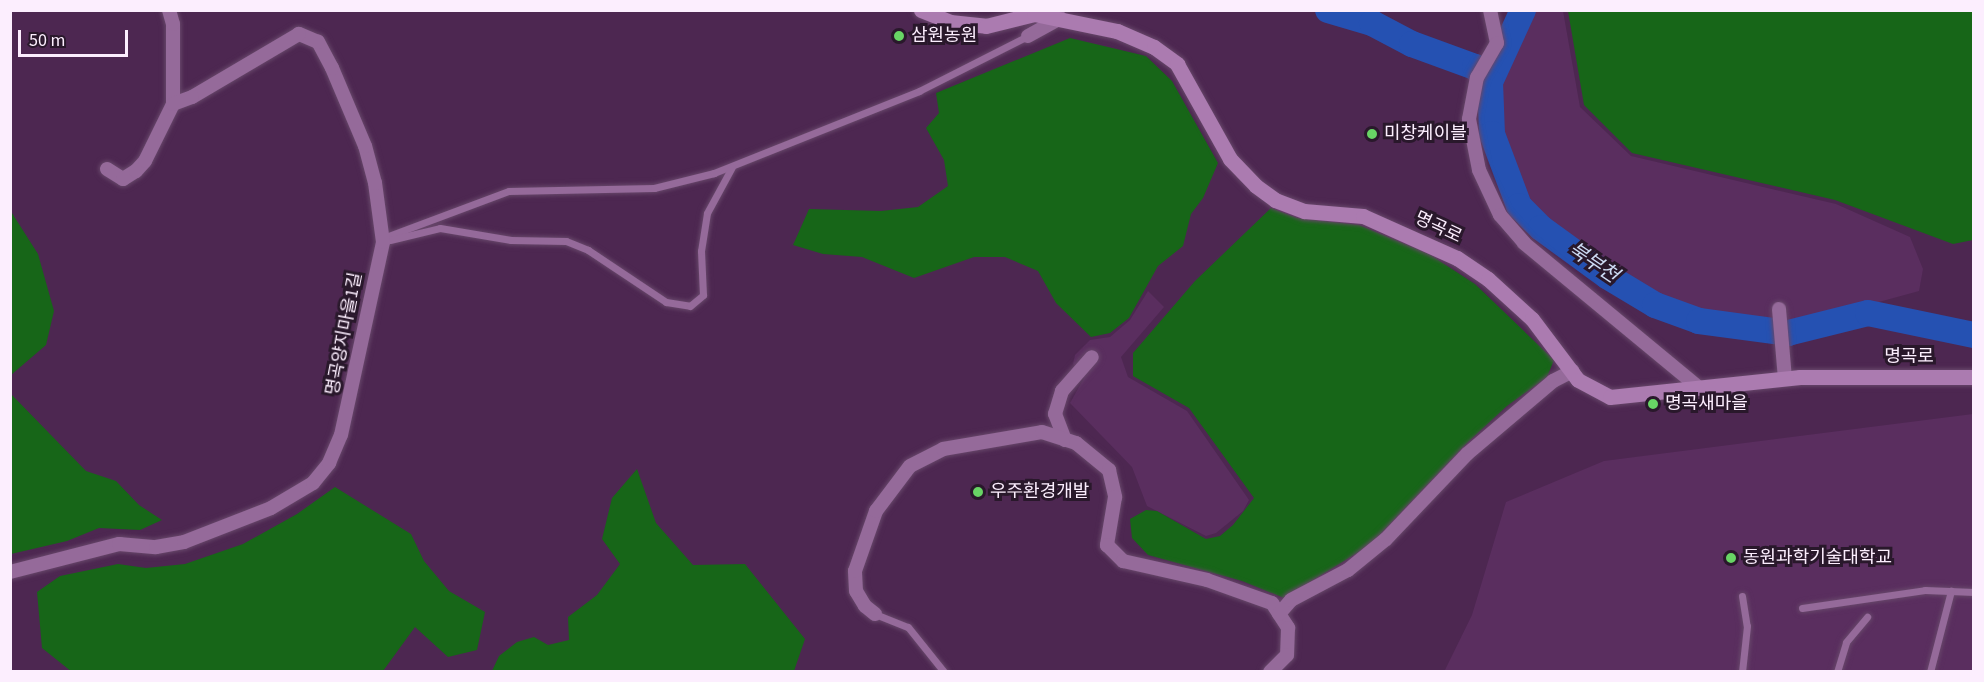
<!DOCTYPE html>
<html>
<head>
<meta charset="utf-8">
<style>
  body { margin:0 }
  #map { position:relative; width:1984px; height:682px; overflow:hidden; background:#4d2751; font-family:"Source Sans 3","Noto Sans KR",sans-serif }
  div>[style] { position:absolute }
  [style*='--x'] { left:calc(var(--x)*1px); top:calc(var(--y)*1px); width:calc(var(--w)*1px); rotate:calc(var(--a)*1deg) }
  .built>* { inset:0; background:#5a2e5f }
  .green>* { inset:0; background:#176618 }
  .river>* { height:26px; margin:-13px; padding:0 13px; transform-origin:13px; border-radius:13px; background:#2551b2 }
  .roads { filter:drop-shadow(0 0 2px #67476a) drop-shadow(0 0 2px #67476a) }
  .service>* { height:7px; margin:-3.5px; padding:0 3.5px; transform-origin:3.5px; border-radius:3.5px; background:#956a9a }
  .minor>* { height:14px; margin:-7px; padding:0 7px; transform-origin:7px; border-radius:7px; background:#956a9a }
  .secondary>* { height:15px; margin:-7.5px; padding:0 7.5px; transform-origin:7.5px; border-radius:7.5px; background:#ab7bb0 }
  .dots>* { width:16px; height:16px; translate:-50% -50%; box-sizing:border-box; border:3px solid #29182b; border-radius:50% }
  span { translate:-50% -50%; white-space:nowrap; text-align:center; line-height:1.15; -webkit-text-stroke:6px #29182b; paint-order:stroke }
  .poi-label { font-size:18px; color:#fceefe }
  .left { translate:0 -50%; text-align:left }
  .street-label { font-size:18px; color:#fceefe }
  .water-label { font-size:20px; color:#cddbf4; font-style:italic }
  .frame { position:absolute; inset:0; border:12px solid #fceefe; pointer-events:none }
  .scale { position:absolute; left:18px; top:30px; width:110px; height:27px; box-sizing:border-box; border:3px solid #fceefe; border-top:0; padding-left:8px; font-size:18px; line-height:21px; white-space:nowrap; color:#fceefe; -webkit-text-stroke:4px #29182b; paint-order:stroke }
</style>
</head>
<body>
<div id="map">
  <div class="built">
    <i style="clip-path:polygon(1532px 11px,1563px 11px,1580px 107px,1631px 156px,1836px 204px,1910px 237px,1923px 269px,1919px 291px,1791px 326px,1699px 315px,1658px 301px,1609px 273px,1524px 204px,1496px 132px,1494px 82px)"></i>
    <i style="clip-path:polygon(1148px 291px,1164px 307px,1121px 357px,1128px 377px,1187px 411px,1249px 500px,1243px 511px,1216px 533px,1206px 536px,1147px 506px,1132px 467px,1070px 403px,1084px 378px,1073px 364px,1075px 355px,1090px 340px,1110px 337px,1130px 320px)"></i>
    <i style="clip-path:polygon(1973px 414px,1973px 671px,1444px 672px,1472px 615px,1506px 502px,1604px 461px)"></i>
  </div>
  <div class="green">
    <i style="clip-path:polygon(1568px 11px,1973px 11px,1973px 240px,1953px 244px,1835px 200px,1632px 153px,1584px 105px)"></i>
    <i style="clip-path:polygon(1070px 38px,1146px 56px,1172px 81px,1218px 163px,1203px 198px,1191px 214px,1183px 246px,1158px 266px,1129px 318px,1110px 333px,1091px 337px,1056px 303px,1038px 271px,1005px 257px,974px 257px,914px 278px,862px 257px,823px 254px,793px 245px,809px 209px,881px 211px,918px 207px,948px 186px,944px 160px,926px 128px,939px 113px,936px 93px)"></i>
    <i style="clip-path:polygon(1271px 208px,1297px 218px,1359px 225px,1429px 254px,1475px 284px,1554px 360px,1547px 377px,1507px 406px,1466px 444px,1370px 545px,1284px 598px,1242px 581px,1148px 555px,1132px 538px,1130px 519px,1146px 510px,1157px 511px,1206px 539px,1220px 536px,1233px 525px,1254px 498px,1189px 408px,1133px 376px,1133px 353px,1195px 281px)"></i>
    <i style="clip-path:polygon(10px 210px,38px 254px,54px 311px,46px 345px,11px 375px)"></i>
    <i style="clip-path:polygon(11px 394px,86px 471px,116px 481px,139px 505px,162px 520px,140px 530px,99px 528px,67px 541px,11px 554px)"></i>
    <i style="clip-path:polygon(637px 469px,656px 523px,693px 565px,745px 564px,805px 639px,794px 671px,492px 671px,499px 656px,517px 642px,534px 637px,548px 645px,569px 640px,568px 617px,597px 595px,620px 564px,602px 539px,612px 498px)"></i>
    <i style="clip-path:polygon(335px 487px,411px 534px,424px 561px,449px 591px,485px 612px,477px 650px,448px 657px,415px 627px,383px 671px,72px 672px,42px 648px,37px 592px,60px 576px,118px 564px,146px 568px,185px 564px,243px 544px,297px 514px)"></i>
  </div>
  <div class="river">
    <i style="--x:1328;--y:10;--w:46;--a:16.5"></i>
    <i style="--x:1372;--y:23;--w:45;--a:27.7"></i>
    <i style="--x:1412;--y:44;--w:67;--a:20.1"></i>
    <i style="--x:1475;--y:67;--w:21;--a:45"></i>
    <i style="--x:1523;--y:10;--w:79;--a:114.6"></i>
    <i style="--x:1490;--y:82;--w:52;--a:87.8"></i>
    <i style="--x:1492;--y:134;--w:77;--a:69.4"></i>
    <i style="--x:1519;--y:206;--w:31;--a:45"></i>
    <i style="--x:1541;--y:228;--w:82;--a:36"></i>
    <i style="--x:1607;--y:276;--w:56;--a:31.1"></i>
    <i style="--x:1655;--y:305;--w:47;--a:20"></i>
    <i style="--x:1699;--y:321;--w:90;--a:7.7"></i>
    <i style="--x:1788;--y:333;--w:82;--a:-14"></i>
    <i style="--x:1868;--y:313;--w:108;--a:11.7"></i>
  </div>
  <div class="roads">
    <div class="service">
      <i style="--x:383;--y:238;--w:134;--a:-20.5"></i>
      <i style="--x:509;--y:191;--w:145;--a:-1.2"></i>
      <i style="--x:654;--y:188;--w:62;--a:-14"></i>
      <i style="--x:714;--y:173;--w:221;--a:-21.8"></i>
      <i style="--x:919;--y:91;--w:122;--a:-26.8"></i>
      <i style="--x:390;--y:240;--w:51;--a:-13.5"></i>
      <i style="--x:440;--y:228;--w:72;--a:9.6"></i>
      <i style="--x:511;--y:240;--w:55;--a:1"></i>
      <i style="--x:566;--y:241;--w:24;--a:22"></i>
      <i style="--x:588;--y:250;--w:94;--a:33.7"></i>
      <i style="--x:666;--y:302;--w:24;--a:9"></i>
      <i style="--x:690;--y:306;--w:17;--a:-40"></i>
      <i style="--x:703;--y:295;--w:44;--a:-92.6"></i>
      <i style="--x:701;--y:251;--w:38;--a:-81"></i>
      <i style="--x:707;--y:213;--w:52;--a:-61.5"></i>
      <i style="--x:1742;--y:596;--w:30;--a:81"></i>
      <i style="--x:1747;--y:626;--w:46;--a:96.2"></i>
      <i style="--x:1802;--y:608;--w:124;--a:-8.3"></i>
      <i style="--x:1925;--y:590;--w:49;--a:2.3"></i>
      <i style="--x:875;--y:614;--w:35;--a:22"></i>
      <i style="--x:908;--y:627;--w:58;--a:51.3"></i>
      <i style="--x:1837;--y:672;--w:31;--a:-73"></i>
      <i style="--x:1846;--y:642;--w:33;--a:-50"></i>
      <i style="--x:1930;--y:672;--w:84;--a:-75.5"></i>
    </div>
    <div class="minor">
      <i style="--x:1490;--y:10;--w:34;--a:78"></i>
      <i style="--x:1497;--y:43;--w:39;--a:120"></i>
      <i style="--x:1477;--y:77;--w:43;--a:100.8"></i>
      <i style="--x:1469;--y:119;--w:52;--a:78.9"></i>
      <i style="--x:1479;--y:170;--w:50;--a:65"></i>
      <i style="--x:1500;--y:215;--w:37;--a:49"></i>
      <i style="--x:1524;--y:243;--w:227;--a:39.6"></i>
      <i style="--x:1028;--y:36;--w:37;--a:-29"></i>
      <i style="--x:107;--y:169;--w:19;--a:32"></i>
      <i style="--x:123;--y:179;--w:15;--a:-32"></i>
      <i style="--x:136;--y:171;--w:13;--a:-48"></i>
      <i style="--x:145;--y:161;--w:64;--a:-63.8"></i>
      <i style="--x:173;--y:104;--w:80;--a:-90"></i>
      <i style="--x:173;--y:24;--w:15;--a:-106"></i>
      <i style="--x:1779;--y:309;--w:70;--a:85.1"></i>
      <i style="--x:1065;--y:440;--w:28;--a:-111"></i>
      <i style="--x:1055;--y:414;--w:24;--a:-73"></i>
      <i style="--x:1062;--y:391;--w:45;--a:-48.6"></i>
      <i style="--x:10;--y:572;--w:113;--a:-14.4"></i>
      <i style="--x:119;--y:544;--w:37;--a:5"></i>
      <i style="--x:156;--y:547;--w:28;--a:-10"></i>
      <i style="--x:184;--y:542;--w:93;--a:-21.3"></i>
      <i style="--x:271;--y:508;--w:49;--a:-30.8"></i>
      <i style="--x:313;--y:483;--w:26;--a:-51"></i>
      <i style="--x:329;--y:463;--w:30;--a:-67"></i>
      <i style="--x:341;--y:435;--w:198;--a:-77.7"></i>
      <i style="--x:383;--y:242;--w:60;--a:-97.7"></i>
      <i style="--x:375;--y:183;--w:38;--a:-105"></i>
      <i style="--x:365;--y:146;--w:85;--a:-112.9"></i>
      <i style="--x:332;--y:68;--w:30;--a:-118"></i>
      <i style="--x:318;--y:42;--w:21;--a:-157"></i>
      <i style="--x:299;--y:34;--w:124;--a:149.5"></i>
      <i style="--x:192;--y:97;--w:20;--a:160"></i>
      <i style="--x:875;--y:614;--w:13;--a:-141"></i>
      <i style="--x:865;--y:606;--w:17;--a:-121"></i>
      <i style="--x:856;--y:591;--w:20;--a:-93"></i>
      <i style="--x:855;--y:571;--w:64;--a:-70.7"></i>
      <i style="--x:876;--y:511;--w:56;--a:-52.9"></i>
      <i style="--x:910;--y:466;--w:37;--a:-27"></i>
      <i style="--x:943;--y:449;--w:100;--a:-9.7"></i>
      <i style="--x:1042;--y:432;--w:36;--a:18"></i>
      <i style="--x:1076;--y:443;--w:43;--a:39.3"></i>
      <i style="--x:1109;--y:470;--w:28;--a:77"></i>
      <i style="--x:1115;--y:497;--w:49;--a:99.5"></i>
      <i style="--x:1107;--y:545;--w:23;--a:45"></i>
      <i style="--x:1123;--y:561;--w:86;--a:12.7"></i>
      <i style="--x:1207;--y:580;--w:69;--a:19.5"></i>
      <i style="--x:1272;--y:603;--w:30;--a:57"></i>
      <i style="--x:1288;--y:628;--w:27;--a:92"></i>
      <i style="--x:1287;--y:655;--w:24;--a:135"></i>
      <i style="--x:1279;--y:614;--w:18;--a:-49"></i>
      <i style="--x:1291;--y:600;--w:64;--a:-27.8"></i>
      <i style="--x:1348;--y:570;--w:49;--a:-39.2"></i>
      <i style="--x:1386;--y:539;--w:117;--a:-46.4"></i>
      <i style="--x:1467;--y:454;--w:113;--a:-40.3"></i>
      <i style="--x:1553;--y:381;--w:22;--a:-27"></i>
    </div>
    <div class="secondary">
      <i style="--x:921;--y:10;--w:31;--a:22"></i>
      <i style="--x:950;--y:22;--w:36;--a:6"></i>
      <i style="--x:986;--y:26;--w:49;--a:-14"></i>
      <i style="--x:1034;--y:14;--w:85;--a:11.6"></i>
      <i style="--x:1117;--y:31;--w:40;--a:23.4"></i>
      <i style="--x:1154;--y:47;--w:29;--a:36"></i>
      <i style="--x:1177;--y:64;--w:109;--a:60.8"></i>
      <i style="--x:1230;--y:159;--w:37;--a:46"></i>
      <i style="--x:1256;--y:186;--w:24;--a:36"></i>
      <i style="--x:1275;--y:200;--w:31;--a:21"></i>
      <i style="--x:1304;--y:211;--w:59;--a:4.8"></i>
      <i style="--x:1363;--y:216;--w:103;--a:24.1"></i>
      <i style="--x:1457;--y:258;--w:37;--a:34"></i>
      <i style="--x:1488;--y:279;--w:59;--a:42.3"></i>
      <i style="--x:1532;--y:319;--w:76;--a:53"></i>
      <i style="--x:1578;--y:380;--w:36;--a:28"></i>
      <i style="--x:1610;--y:397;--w:191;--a:-6"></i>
      <i style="--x:1800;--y:377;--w:174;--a:0"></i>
    </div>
  </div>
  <div class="dots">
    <i style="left:899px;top:36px;background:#68d465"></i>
    <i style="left:1372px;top:134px;background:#68d465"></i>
    <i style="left:1653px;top:404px;background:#68d465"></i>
    <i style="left:978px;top:492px;background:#68d465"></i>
    <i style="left:1731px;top:558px;background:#68d465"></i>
  </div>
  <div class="poi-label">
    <span class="left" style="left:911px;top:36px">삼원농원</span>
    <span class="left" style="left:1384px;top:134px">미창케이블</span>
    <span class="left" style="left:1665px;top:404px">명곡새마을</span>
    <span class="left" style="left:990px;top:492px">우주환경개발</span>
    <span class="left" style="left:1743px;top:558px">동원과학기술대학교</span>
  </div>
  <div class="street-label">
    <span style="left:1438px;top:228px;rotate:25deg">명곡로</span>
    <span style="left:345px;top:334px;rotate:-79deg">명곡양지마을1길</span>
    <span style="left:1909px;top:357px">명곡로</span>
  </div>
  <div class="water-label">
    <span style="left:1593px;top:263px;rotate:34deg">북부천</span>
  </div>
  <div class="frame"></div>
  <div class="scale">50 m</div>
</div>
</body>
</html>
